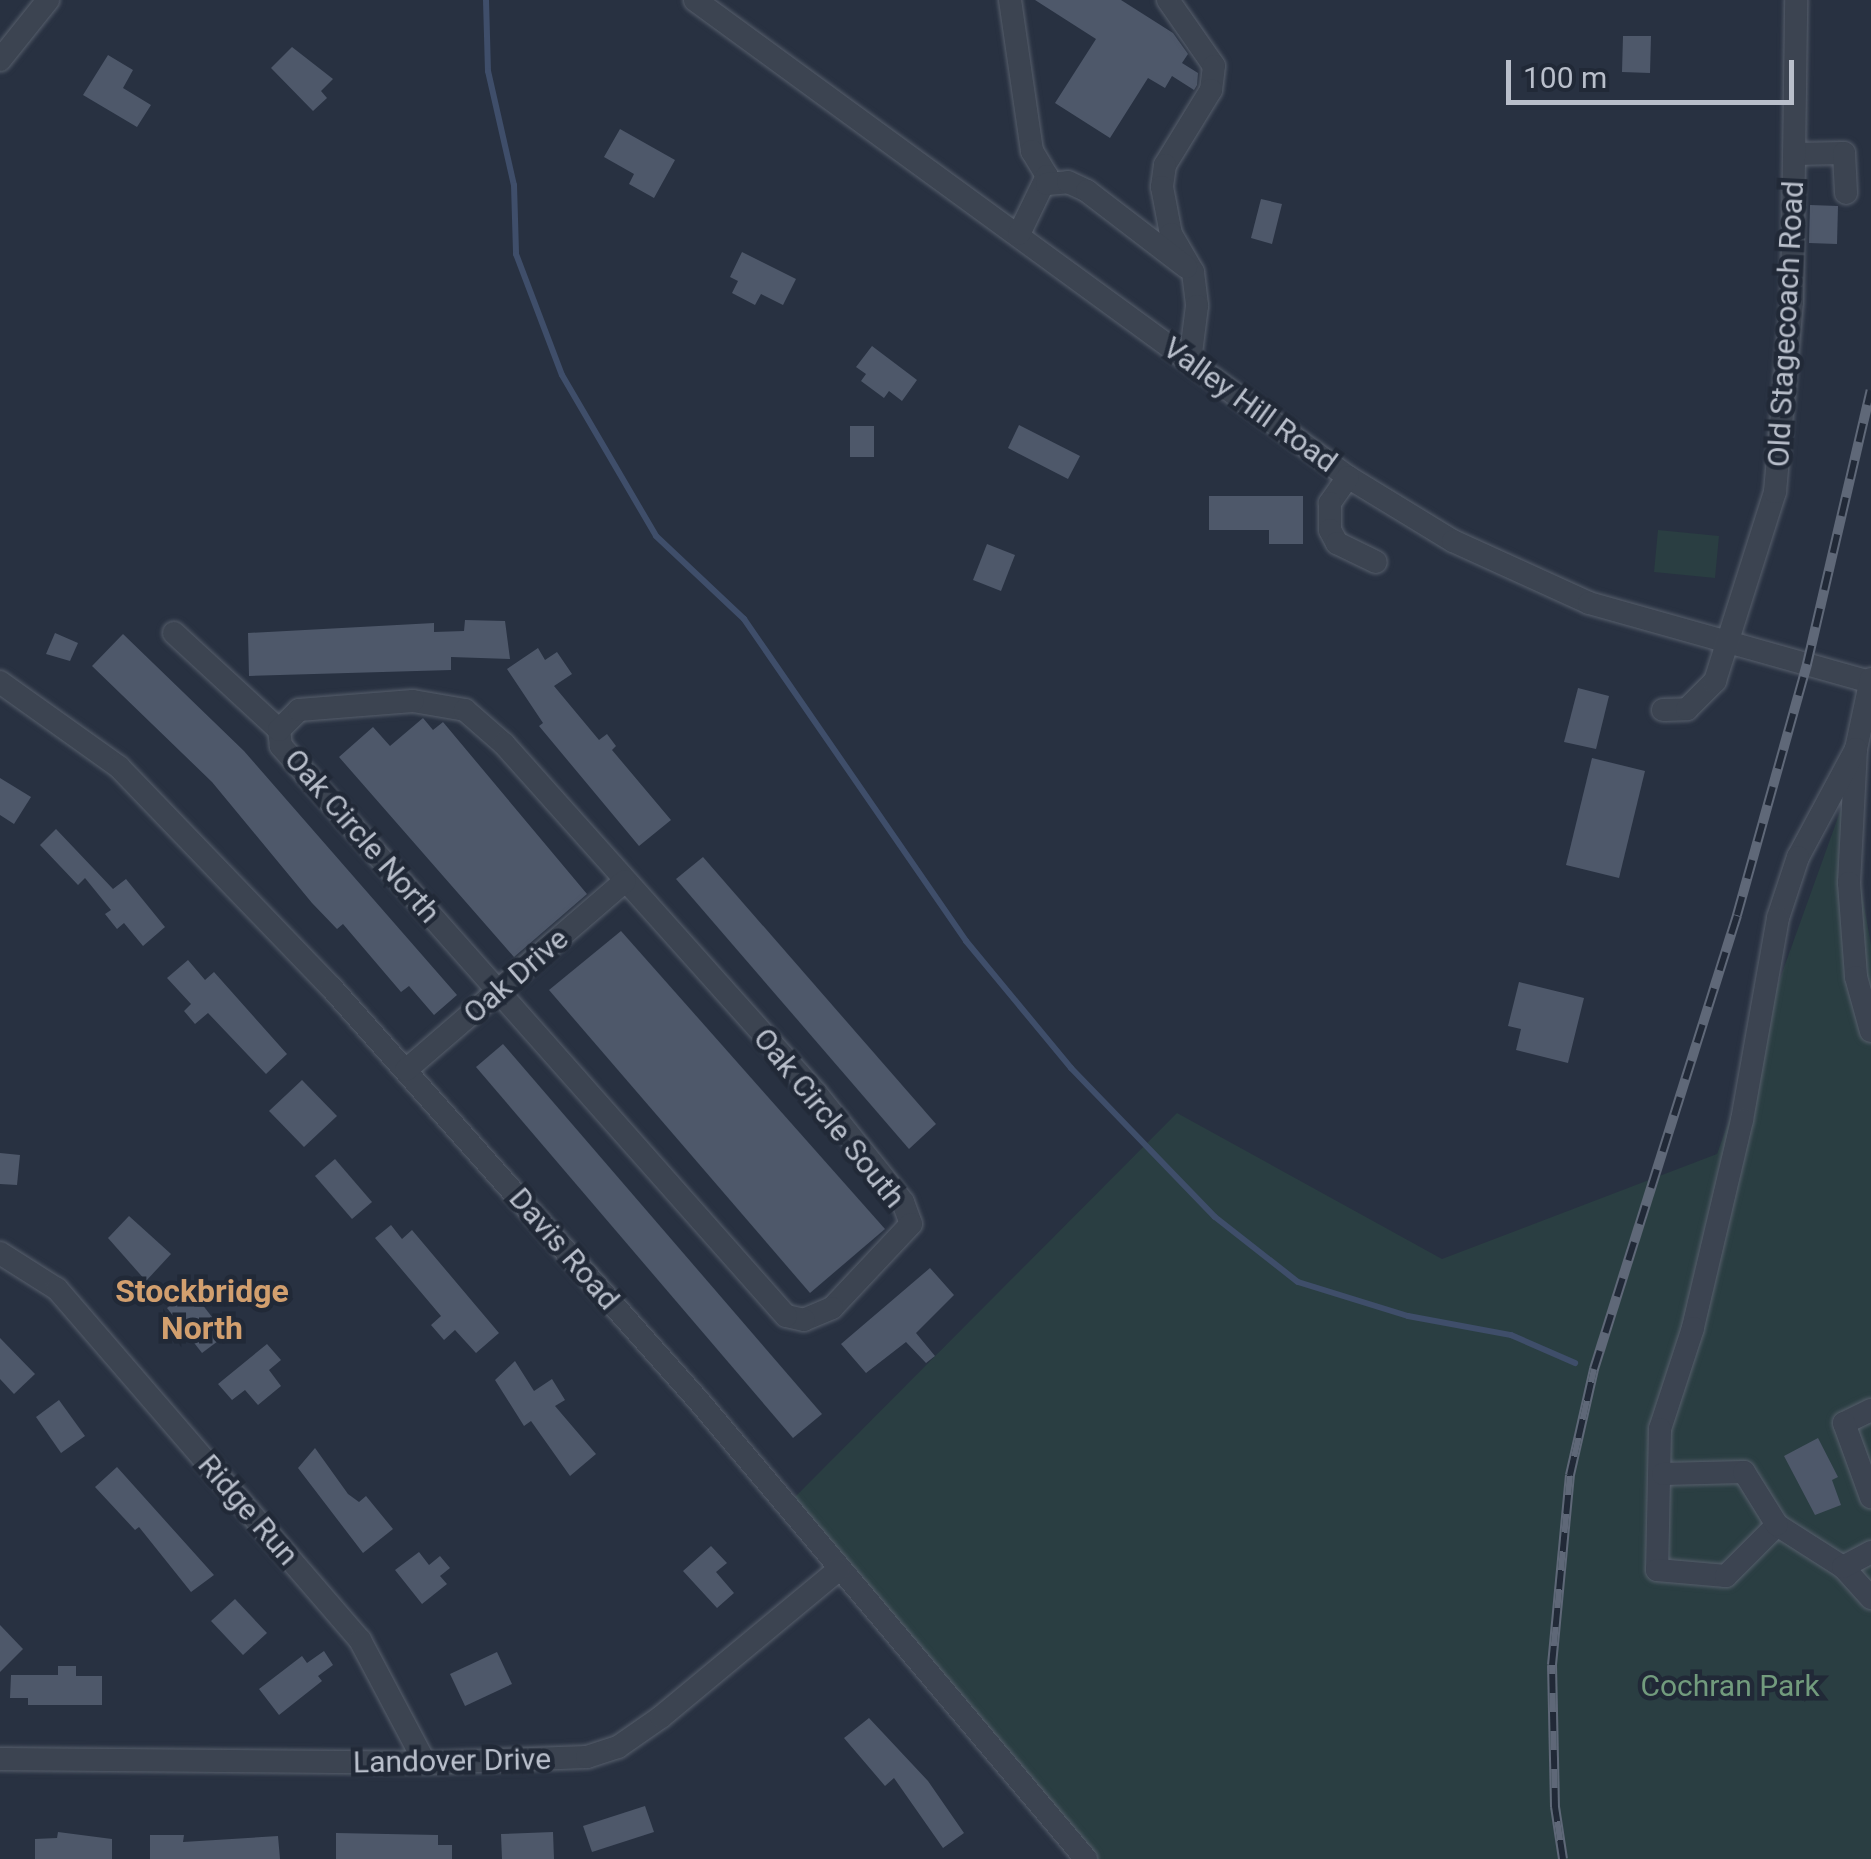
<!DOCTYPE html>
<html>
<head>
<meta charset="utf-8">
<style>
  body { margin:0 }
  #map { position:relative; width:1871px; height:1859px; overflow:hidden; background:#283141; font-family:Roboto,sans-serif }
  div>[style] { position:absolute }
  [style*='--x'] { left:calc(var(--x)*1px); top:calc(var(--y)*1px); width:calc(var(--w)*1px); rotate:calc(var(--a)*1deg) }
  .green>* { inset:0; background:#2a3e42 }
  .stream>* { height:6px; margin:-3px; padding:0 3px; transform-origin:3px; border-radius:3px; background:#3f4e6a }
  .building>* { inset:0; background:#4e586a }
  .roads { filter:drop-shadow(0 0 2px #575f6c) drop-shadow(0 0 2px #575f6c) }
  .minor>* { height:22px; margin:-11px; padding:0 11px; transform-origin:11px; border-radius:11px; background:#3c4451 }
  .rail>* { height:10px; margin-top:-5px; transform-origin:0; background:repeating-linear-gradient(90deg,#212937 0 19px,#5f6878 0 38px); box-sizing:border-box; border-block:2px solid #5f6878 }
  span { translate:-50% -50%; white-space:nowrap; text-align:center; line-height:1.15; -webkit-text-stroke:9px #212937; paint-order:stroke }
  .street-label { font-size:30px; color:#b9bfcb }
  .park-label { font-size:30px; color:#729b7d }
  .neighbourhood-label { font-size:32px; color:#d29f6e; font-weight:700 }
  .scale { position:absolute; left:1506px; top:60px; width:288px; height:45px; box-sizing:border-box; border:5px solid #b9bfcb; border-top:0; padding-left:12px; font-size:30px; line-height:35px; white-space:nowrap; color:#b9bfcb; -webkit-text-stroke:8px #212937; paint-order:stroke }
</style>
</head>
<body>
<div id="map">
  <div class="green">
    <i style="clip-path:polygon(1658px 530px,1719px 536px,1715px 578px,1654px 572px)"></i>
    <i style="clip-path:polygon(1845px 798px,1871px 945px,1871px 1859px,1089px 1859px,794px 1498px,1177px 1113px,1442px 1259px,1717px 1154px)"></i>
  </div>
  <div class="stream">
    <i style="--x:486;--y:0;--w:71;--a:88.4"></i>
    <i style="--x:488;--y:71;--w:117;--a:77.2"></i>
    <i style="--x:514;--y:185;--w:69;--a:88.3"></i>
    <i style="--x:516;--y:254;--w:129;--a:69.2"></i>
    <i style="--x:562;--y:375;--w:186;--a:59.7"></i>
    <i style="--x:656;--y:536;--w:121;--a:43.3"></i>
    <i style="--x:744;--y:619;--w:391;--a:55.4"></i>
    <i style="--x:966;--y:941;--w:165;--a:50.4"></i>
    <i style="--x:1071;--y:1068;--w:207;--a:46"></i>
    <i style="--x:1215;--y:1217;--w:105;--a:38.1"></i>
    <i style="--x:1298;--y:1282;--w:115;--a:17.2"></i>
    <i style="--x:1408;--y:1316;--w:105;--a:10.5"></i>
    <i style="--x:1511;--y:1335;--w:70;--a:23.6"></i>
  </div>
  <div class="building">
    <i style="clip-path:polygon(1035px 0,1121px 0,1173px 33px,1188px 54px,1182px 63px,1198px 73px,1197px 85px,1194px 90px,1172px 76px,1165px 88px,1148px 78px,1110px 138px,1055px 103px,1096px 39px)"></i>
    <i style="clip-path:polygon(1623px 36px,1651px 36px,1650px 73px,1622px 72px)"></i>
    <i style="clip-path:polygon(292px 47px,333px 79px,321px 91px,327px 98px,313px 111px,271px 68px)"></i>
    <i style="clip-path:polygon(108px 55px,133px 70px,123px 88px,151px 105px,137px 127px,83px 95px)"></i>
    <i style="clip-path:polygon(620px 129px,675px 160px,654px 198px,629px 184px,634px 174px,604px 157px)"></i>
    <i style="clip-path:polygon(1261px 199px,1282px 204px,1272px 244px,1251px 238px)"></i>
    <i style="clip-path:polygon(1810px 205px,1838px 206px,1837px 244px,1809px 243px)"></i>
    <i style="clip-path:polygon(742px 252px,796px 279px,783px 305px,761px 294px,755px 305px,732px 293px,738px 281px,730px 277px)"></i>
    <i style="clip-path:polygon(872px 346px,917px 380px,902px 401px,889px 391px,884px 398px,861px 381px,866px 374px,856px 367px)"></i>
    <i style="clip-path:polygon(1019px 425px,1080px 456px,1068px 479px,1008px 448px)"></i>
    <i style="clip-path:polygon(850px 426px,874px 426px,874px 457px,850px 457px)"></i>
    <i style="clip-path:polygon(1209px 496px,1303px 496px,1303px 544px,1269px 544px,1269px 530px,1209px 530px)"></i>
    <i style="clip-path:polygon(987px 544px,1015px 555px,1001px 591px,973px 580px)"></i>
    <i style="clip-path:polygon(465px 620px,505px 621px,510px 659px,451px 657px,451px 670px,249px 676px,248px 633px,434px 623px,434px 632px,464px 631px)"></i>
    <i style="clip-path:polygon(55px 633px,78px 643px,70px 661px,46px 654px)"></i>
    <i style="clip-path:polygon(123px 634px,244px 751px,457px 995px,434px 1015px,409px 986px,401px 992px,343px 924px,337px 929px,312px 903px,212px 782px,92px 666px)"></i>
    <i style="clip-path:polygon(538px 648px,545px 660px,557px 652px,572px 674px,554px 686px,599px 740px,607px 734px,616px 746px,612px 750px,671px 820px,639px 846px,539px 726px,543px 723px,507px 669px)"></i>
    <i style="clip-path:polygon(1578px 688px,1609px 696px,1596px 749px,1564px 742px)"></i>
    <i style="clip-path:polygon(423px 718px,433px 730px,443px 722px,587px 894px,514px 957px,339px 757px,373px 727px,390px 746px)"></i>
    <i style="clip-path:polygon(1592px 758px,1645px 771px,1619px 878px,1566px 865px)"></i>
    <i style="clip-path:polygon(0 778px,31px 797px,14px 824px,0 815px)"></i>
    <i style="clip-path:polygon(56px 829px,113px 889px,126px 879px,165px 927px,143px 946px,124px 923px,117px 929px,105px 914px,111px 910px,85px 878px,78px 885px,40px 845px)"></i>
    <i style="clip-path:polygon(703px 857px,936px 1124px,909px 1149px,676px 879px)"></i>
    <i style="clip-path:polygon(621px 931px,885px 1229px,810px 1293px,549px 990px)"></i>
    <i style="clip-path:polygon(188px 960px,205px 980px,214px 972px,287px 1054px,266px 1074px,208px 1013px,195px 1024px,184px 1011px,191px 1004px,167px 978px)"></i>
    <i style="clip-path:polygon(1519px 982px,1584px 998px,1568px 1063px,1516px 1050px,1521px 1029px,1508px 1026px)"></i>
    <i style="clip-path:polygon(503px 1044px,822px 1414px,793px 1438px,476px 1067px)"></i>
    <i style="clip-path:polygon(302px 1080px,337px 1116px,304px 1147px,269px 1111px)"></i>
    <i style="clip-path:polygon(0 1153px,20px 1155px,17px 1185px,0 1184px)"></i>
    <i style="clip-path:polygon(335px 1159px,372px 1202px,352px 1219px,315px 1176px)"></i>
    <i style="clip-path:polygon(129px 1216px,171px 1254px,146px 1281px,108px 1238px)"></i>
    <i style="clip-path:polygon(391px 1225px,402px 1239px,412px 1230px,499px 1333px,476px 1353px,455px 1330px,444px 1340px,431px 1325px,441px 1316px,375px 1238px)"></i>
    <i style="clip-path:polygon(930px 1268px,954px 1295px,916px 1333px,935px 1356px,926px 1363px,906px 1342px,866px 1373px,841px 1344px)"></i>
    <i style="clip-path:polygon(191px 1290px,226px 1335px,202px 1353px,167px 1308px)"></i>
    <i style="clip-path:polygon(0 1338px,35px 1374px,14px 1394px,0 1379px)"></i>
    <i style="clip-path:polygon(267px 1344px,281px 1360px,269px 1370px,281px 1386px,258px 1405px,245px 1390px,232px 1400px,218px 1384px)"></i>
    <i style="clip-path:polygon(515px 1361px,534px 1391px,552px 1379px,565px 1400px,555px 1406px,596px 1454px,570px 1476px,531px 1421px,524px 1426px,495px 1380px)"></i>
    <i style="clip-path:polygon(59px 1400px,85px 1436px,61px 1453px,36px 1417px)"></i>
    <i style="clip-path:polygon(1818px 1438px,1838px 1477px,1832px 1480px,1841px 1505px,1815px 1515px,1784px 1456px)"></i>
    <i style="clip-path:polygon(315px 1448px,348px 1494px,359px 1502px,366px 1496px,393px 1529px,363px 1553px,298px 1468px)"></i>
    <i style="clip-path:polygon(117px 1467px,214px 1575px,191px 1592px,139px 1527px,135px 1530px,95px 1487px)"></i>
    <i style="clip-path:polygon(711px 1546px,727px 1563px,716px 1572px,734px 1593px,717px 1608px,683px 1571px)"></i>
    <i style="clip-path:polygon(419px 1552px,429px 1565px,440px 1556px,450px 1568px,440px 1576px,447px 1584px,422px 1604px,395px 1570px)"></i>
    <i style="clip-path:polygon(235px 1599px,267px 1633px,243px 1655px,211px 1621px)"></i>
    <i style="clip-path:polygon(0 1625px,23px 1649px,0 1672px)"></i>
    <i style="clip-path:polygon(324px 1651px,333px 1665px,318px 1676px,322px 1681px,279px 1715px,259px 1689px,302px 1656px,307px 1663px)"></i>
    <i style="clip-path:polygon(497px 1652px,512px 1684px,465px 1706px,450px 1674px)"></i>
    <i style="clip-path:polygon(58px 1666px,76px 1666px,76px 1676px,102px 1676px,102px 1705px,28px 1705px,28px 1698px,10px 1698px,11px 1675px,58px 1675px)"></i>
    <i style="clip-path:polygon(869px 1718px,928px 1781px,964px 1833px,943px 1848px,894px 1778px,885px 1786px,844px 1738px)"></i>
    <i style="clip-path:polygon(645px 1806px,654px 1832px,592px 1852px,583px 1826px)"></i>
    <i style="clip-path:polygon(58px 1832px,112px 1839px,112px 1859px,35px 1859px,35px 1839px,57px 1838px)"></i>
    <i style="clip-path:polygon(553px 1832px,554px 1859px,502px 1859px,501px 1834px)"></i>
    <i style="clip-path:polygon(336px 1833px,438px 1835px,438px 1845px,452px 1845px,452px 1859px,336px 1859px)"></i>
    <i style="clip-path:polygon(150px 1835px,184px 1835px,183px 1842px,278px 1836px,280px 1859px,150px 1859px)"></i>
  </div>
  <div class="roads">
    <div class="minor">
      <i style="--x:695;--y:0;--w:809;--a:36.15"></i>
      <i style="--x:1348;--y:477;--w:123;--a:31.4"></i>
      <i style="--x:1453;--y:541;--w:149;--a:24.5"></i>
      <i style="--x:1589;--y:603;--w:292;--a:15.7"></i>
      <i style="--x:1010;--y:0;--w:153;--a:81.7"></i>
      <i style="--x:1032;--y:151;--w:29;--a:59"></i>
      <i style="--x:1047;--y:176;--w:64;--a:115.8"></i>
      <i style="--x:1168;--y:0;--w:80;--a:55.1"></i>
      <i style="--x:1214;--y:66;--w:24;--a:97"></i>
      <i style="--x:1211;--y:90;--w:88;--a:121.5"></i>
      <i style="--x:1165;--y:165;--w:22;--a:98"></i>
      <i style="--x:1162;--y:187;--w:48;--a:79.2"></i>
      <i style="--x:1171;--y:234;--w:44;--a:59.9"></i>
      <i style="--x:1193;--y:272;--w:34;--a:83"></i>
      <i style="--x:1197;--y:306;--w:55;--a:97.3"></i>
      <i style="--x:0;--y:60;--w:77;--a:-51.3"></i>
      <i style="--x:1795;--y:154;--w:49;--a:-1.2"></i>
      <i style="--x:1844;--y:153;--w:40;--a:87.1"></i>
      <i style="--x:1047;--y:184;--w:21;--a:-5"></i>
      <i style="--x:1068;--y:182;--w:21;--a:25"></i>
      <i style="--x:1087;--y:191;--w:125;--a:37.5"></i>
      <i style="--x:1348;--y:477;--w:32;--a:125"></i>
      <i style="--x:1330;--y:503;--w:27;--a:90"></i>
      <i style="--x:1330;--y:530;--w:15;--a:62"></i>
      <i style="--x:1337;--y:543;--w:43;--a:26"></i>
      <i style="--x:174;--y:633;--w:143;--a:42.7"></i>
      <i style="--x:1871;--y:679;--w:72;--a:102.1"></i>
      <i style="--x:1856;--y:749;--w:134;--a:93"></i>
      <i style="--x:1849;--y:883;--w:94;--a:85.7"></i>
      <i style="--x:1856;--y:977;--w:56;--a:74.5"></i>
      <i style="--x:0;--y:682;--w:146;--a:35.5"></i>
      <i style="--x:119;--y:767;--w:306;--a:46.1"></i>
      <i style="--x:331;--y:987;--w:553;--a:48.38"></i>
      <i style="--x:698;--y:1400;--w:601;--a:49.79"></i>
      <i style="--x:413;--y:701;--w:53;--a:9.8"></i>
      <i style="--x:465;--y:710;--w:52;--a:41.1"></i>
      <i style="--x:504;--y:744;--w:468;--a:48.2"></i>
      <i style="--x:816;--y:1093;--w:139;--a:51.4"></i>
      <i style="--x:903;--y:1202;--w:23;--a:70"></i>
      <i style="--x:911;--y:1224;--w:115;--a:133.2"></i>
      <i style="--x:832;--y:1308;--w:30;--a:157"></i>
      <i style="--x:804;--y:1320;--w:18;--a:-167"></i>
      <i style="--x:786;--y:1316;--w:762;--a:-131.54"></i>
      <i style="--x:281;--y:746;--w:16;--a:-97"></i>
      <i style="--x:279;--y:730;--w:28;--a:-45"></i>
      <i style="--x:299;--y:710;--w:114;--a:-4.5"></i>
      <i style="--x:1663;--y:710;--w:24;--a:-2"></i>
      <i style="--x:1687;--y:709;--w:40;--a:-45"></i>
      <i style="--x:1715;--y:681;--w:198;--a:-72.4"></i>
      <i style="--x:1775;--y:492;--w:191;--a:-84.9"></i>
      <i style="--x:1792;--y:302;--w:302;--a:-89.2"></i>
      <i style="--x:1856;--y:749;--w:123;--a:118.2"></i>
      <i style="--x:1798;--y:857;--w:64;--a:108.2"></i>
      <i style="--x:1778;--y:918;--w:205;--a:100.1"></i>
      <i style="--x:1742;--y:1120;--w:214;--a:103.3"></i>
      <i style="--x:1693;--y:1328;--w:106;--a:108.1"></i>
      <i style="--x:1660;--y:1429;--w:141;--a:91.2"></i>
      <i style="--x:1657;--y:1570;--w:69;--a:5"></i>
      <i style="--x:1726;--y:1576;--w:72;--a:-45"></i>
      <i style="--x:1777;--y:1525;--w:78;--a:32.5"></i>
      <i style="--x:1843;--y:1567;--w:42;--a:47.9"></i>
      <i style="--x:406;--y:1070;--w:289;--a:-40.8"></i>
      <i style="--x:0;--y:1253;--w:67;--a:32.3"></i>
      <i style="--x:57;--y:1289;--w:464;--a:49.2"></i>
      <i style="--x:360;--y:1640;--w:139;--a:62.1"></i>
      <i style="--x:1871;--y:1410;--w:30;--a:154"></i>
      <i style="--x:1844;--y:1423;--w:79;--a:70"></i>
      <i style="--x:1663;--y:1474;--w:81;--a:-1.4"></i>
      <i style="--x:1744;--y:1472;--w:62;--a:58.1"></i>
      <i style="--x:1843;--y:1567;--w:32;--a:-28"></i>
      <i style="--x:0;--y:1759;--w:425;--a:0.5"></i>
      <i style="--x:425;--y:1763;--w:162;--a:-2.1"></i>
      <i style="--x:587;--y:1757;--w:33;--a:-18"></i>
      <i style="--x:618;--y:1747;--w:52;--a:-34.9"></i>
      <i style="--x:661;--y:1717;--w:231;--a:-39.7"></i>
    </div>
  </div>
  <div class="rail">
    <i style="--x:1563;--y:1859;--w:53;--a:-98.7"></i>
    <i style="--x:1555;--y:1807;--w:142;--a:-91.2"></i>
    <i style="--x:1552;--y:1665;--w:191;--a:-84.6"></i>
    <i style="--x:1570;--y:1475;--w:109;--a:-77.2"></i>
    <i style="--x:1594;--y:1369;--w:476;--a:-72.5"></i>
    <i style="--x:1737;--y:915;--w:261;--a:-74.4"></i>
    <i style="--x:1807;--y:664;--w:281;--a:-76.9"></i>
  </div>
  <div class="street-label">
    <span style="left:1786px;top:324px;rotate:-87deg">Old Stagecoach Road</span>
    <span style="left:1250px;top:405px;rotate:36deg">Valley Hill Road</span>
    <span style="left:362px;top:836px;rotate:49deg">Oak Circle North</span>
    <span style="left:516px;top:976px;rotate:-41deg">Oak Drive</span>
    <span style="left:829px;top:1118px;rotate:51deg">Oak Circle South</span>
    <span style="left:564px;top:1249px;rotate:49deg">Davis Road</span>
    <span style="left:248px;top:1510px;rotate:49deg">Ridge Run</span>
    <span style="left:452px;top:1761px;rotate:-1deg">Landover Drive</span>
  </div>
  <div class="park-label">
    <span style="left:1730px;top:1686px">Cochran Park</span>
  </div>
  <div class="neighbourhood-label">
    <span style="left:202px;top:1310px">Stockbridge<br>North</span>
  </div>
  <div class="scale">100 m</div>
</div>
</body>
</html>
